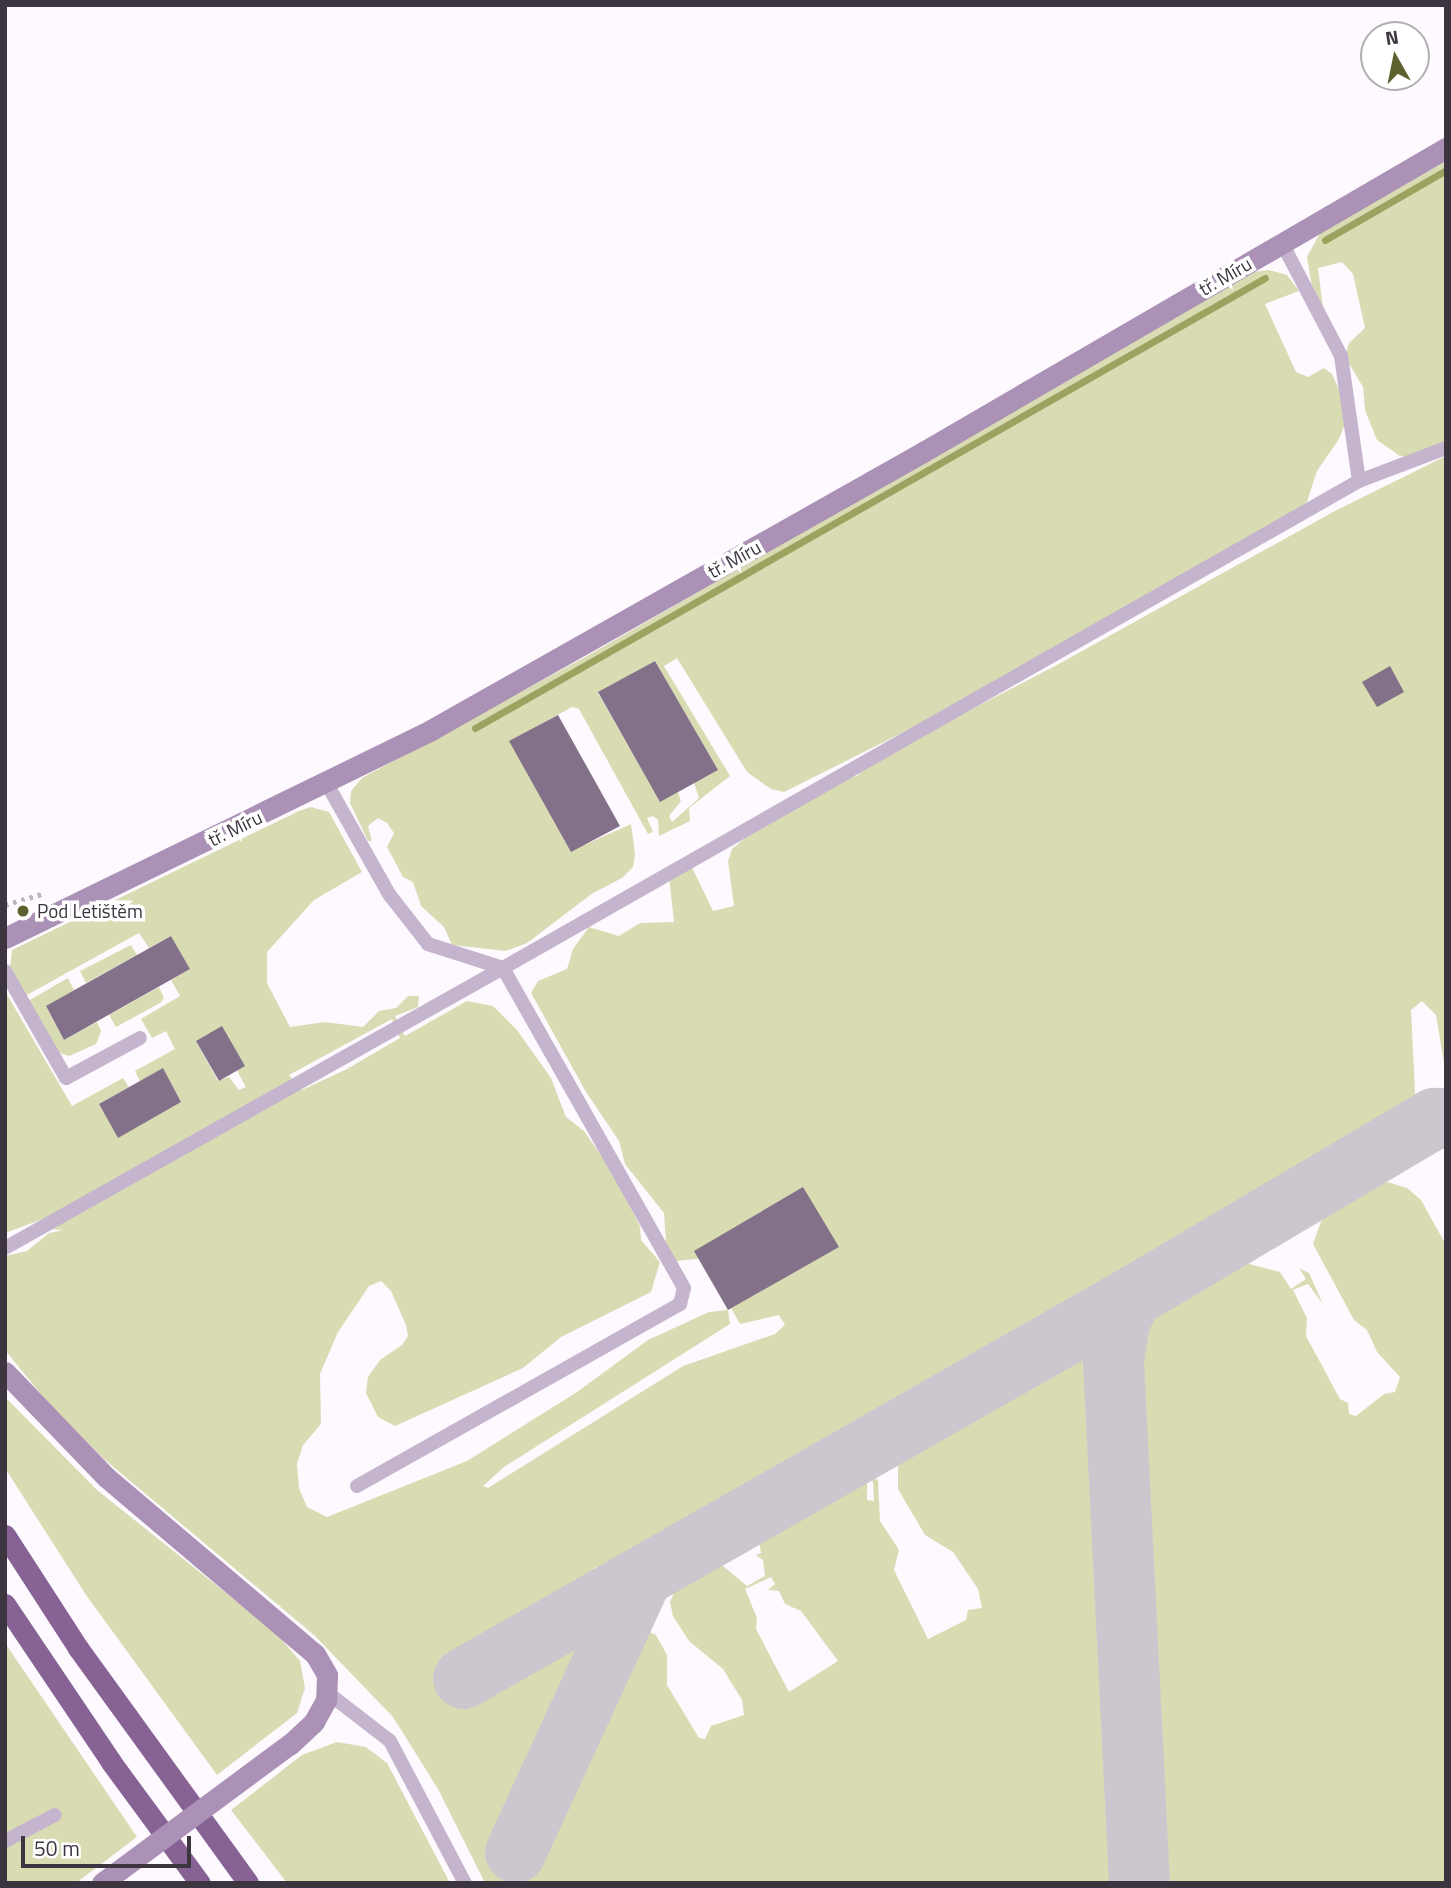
<!DOCTYPE html>
<html>
<head>
<meta charset="utf-8">
<style>
  body { margin:0 }
  #map { position:relative; width:1451px; height:1888px; overflow:hidden; background:#fdf9fe; font-family:"Titillium Web",sans-serif }
  div>[style] { position:absolute }
  [style*='--x'] { left:calc(var(--x)*1px); top:calc(var(--y)*1px); width:calc(var(--w)*1px); rotate:calc(var(--a)*1deg) }
  .green>* { inset:0; background:#d9dcb3 }
  .stream>* { height:7px; margin:-3.5px; padding:0 3.5px; transform-origin:3.5px; border-radius:3.5px; background:#9ea260 }
  .taxiway>* { height:61px; margin:-30.5px; padding:0 30.5px; transform-origin:30.5px; border-radius:30.5px; background:#ccc7ce }
  .building>* { inset:0; background:#827189 }
  .path>* { height:4.5px; margin-top:-2.25px; transform-origin:0; background:repeating-linear-gradient(90deg,#bbb5bc 0 3.5px,transparent 0 8.5px) }
  .lane>* { height:14px; margin:-7px; padding:0 7px; transform-origin:7px; border-radius:7px; background:#c5b4cd }
  .secondary>* { height:21px; margin:-10.5px; padding:0 10.5px; transform-origin:10.5px; border-radius:10.5px; background:#aa91b5 }
  .highway>* { height:21px; margin:-10.5px; padding:0 10.5px; transform-origin:10.5px; border-radius:10.5px; background:#866295 }
  .secondary-bridge>* { height:21px; margin:-10.5px; padding:0 10.5px; transform-origin:10.5px; border-radius:10.5px; background:#aa91b5 }
  .dots>* { width:19px; height:19px; translate:-50% -50%; box-sizing:border-box; border:4px solid #fff; border-radius:50% }
  span { translate:-50% -50%; white-space:nowrap; text-align:center; line-height:1.15; -webkit-text-stroke:7px #fff; paint-order:stroke }
  .street-label { font-size:19px; color:#3c343f }
  .poi-label { font-size:19px; color:#3c343f }
  .left { translate:0 -50%; text-align:left }
  .frame { position:absolute; inset:0; border:7px solid #3c343f; pointer-events:none }
  .north { position:absolute; left:1360px; top:21px; width:70px; height:70px; box-sizing:border-box; background:#fff; border:2px solid #b1aeb2; border-radius:50%; rotate:351deg; font-size:19px; font-weight:700; line-height:28px; text-align:center; color:#3c343f }
  .north::after { content:''; display:block; margin:auto; width:24px; height:32px; background:#5e612e; clip-path:polygon(50% 0,100% 100%,50% 72%,0 100%) }
  .scale { position:absolute; left:21px; top:1836px; width:170px; height:32px; box-sizing:border-box; border:4px solid #3c343f; border-top:0; padding-left:9px; font-size:21px; line-height:24px; white-space:nowrap; color:#3c343f; -webkit-text-stroke:5px #fff; paint-order:stroke }
</style>
</head>
<body>
<div id="map">
  <div class="green">
    <i style="clip-path:polygon(1446px 161px,1446px 441px,1410px 457px,1400px 456px,1377px 440px,1365px 410px,1363px 387px,1345px 357px,1349px 343px,1365px 328px,1353px 274px,1342px 262px,1318px 268px,1323px 307px,1312px 287px,1307px 257px,1320px 233px)"></i>
    <i style="clip-path:polygon(evenodd,1269px 270px,1287px 275px,1299px 291px,1265px 304px,1296px 372px,1308px 377px,1324px 368px,1332px 374px,1345px 402px,1345px 424px,1339px 439px,1317px 471px,1307px 502px,1294px 512px,950px 709px,784px 792px,771px 789px,747px 772px,677px 658px,664px 666px,730px 776px,689px 808px,690px 821px,659px 836px,658px 820px,653px 816px,647px 818px,653px 832px,648px 834px,579px 709px,572px 707px,510px 741px,571px 851px,631px 824px,635px 854px,633px 867px,622px 878px,593px 893px,527px 943px,506px 951px,452px 945px,444px 927px,421px 906px,413px 882px,403px 877px,387px 847px,394px 833px,387px 823px,378px 818px,368px 826px,372px 841px,368px 841px,350px 803px,351px 791px,362px 778px,587px 656px,1253px 272px,1269px 270px,655px 661px,717px 770px,694px 783px,699px 798px,672px 822px,669px 816px,681px 801px,678px 792px,660px 801px,598px 693px,655px 661px)"></i>
    <i style="clip-path:polygon(evenodd,1446px 456px,1446px 1075px,1436px 1015px,1422px 1001px,1411px 1010px,1416px 1111px,1392px 1129px,1345px 1160px,970px 1367px,882px 1422px,858px 1445px,839px 1448px,816px 1472px,710px 1535px,594px 1568px,588px 1579px,463px 1660px,459px 1667px,462px 1684px,474px 1686px,524px 1652px,608px 1614px,516px 1804px,514px 1846px,532px 1855px,566px 1787px,558px 1784px,561px 1772px,570px 1776px,576px 1766px,643px 1629px,656px 1635px,667px 1655px,667px 1685px,699px 1738px,705px 1739px,711px 1726px,744px 1715px,742px 1700px,723px 1669px,689px 1641px,673px 1616px,670px 1602px,680px 1579px,675px 1574px,693px 1569px,692px 1564px,716px 1567px,723px 1549px,761px 1534px,782px 1516px,835px 1490px,839px 1477px,843px 1486px,854px 1489px,856px 1465px,858px 1480px,863px 1472px,867px 1483px,867px 1500px,874px 1501px,873px 1482px,867px 1475px,878px 1480px,880px 1521px,899px 1550px,894px 1570px,928px 1639px,966px 1620px,968px 1610px,982px 1608px,978px 1589px,953px 1552px,925px 1535px,898px 1489px,898px 1450px,948px 1423px,947px 1417px,954px 1419px,990px 1398px,988px 1387px,1021px 1381px,1041px 1367px,1045px 1358px,1047px 1363px,1084px 1360px,1094px 1369px,1098px 1383px,1112px 1704px,1117px 1739px,1113px 1737px,1118px 1883px,485px 1883px,438px 1789px,393px 1717px,315px 1636px,104px 1459px,48px 1403px,5px 1350px,5px 1256px,27px 1251px,49px 1233px,63px 1230px,48px 1229px,43px 1219px,5px 1233px,5px 991px,72px 1106px,123px 1078px,129px 1087px,99px 1104px,118px 1137px,181px 1102px,163px 1069px,140px 1081px,135px 1071px,175px 1049px,166px 1031px,152px 1038px,141px 1019px,180px 996px,171px 980px,190px 969px,171px 936px,149px 948px,139px 933px,25px 996px,10px 968px,12px 950px,299px 811px,311px 807px,329px 812px,362px 872px,314px 900px,267px 952px,267px 983px,290px 1027px,325px 1022px,363px 1027px,379px 1011px,396px 1008px,408px 996px,419px 996px,418px 1007px,395px 1016px,405px 1036px,467px 1001px,493px 1006px,517px 1030px,551px 1078px,566px 1117px,584px 1131px,612px 1171px,640px 1226px,641px 1240px,660px 1262px,651px 1292px,561px 1337px,523px 1368px,395px 1426px,378px 1417px,366px 1393px,368px 1377px,380px 1360px,402px 1345px,408px 1336px,406px 1325px,391px 1291px,381px 1281px,369px 1286px,338px 1332px,320px 1374px,321px 1424px,303px 1445px,297px 1464px,299px 1488px,307px 1507px,327px 1517px,467px 1461px,577px 1392px,648px 1340px,709px 1312px,728px 1310px,730px 1324px,504px 1467px,483px 1486px,488px 1488px,683px 1366px,775px 1334px,785px 1325px,779px 1315px,740px 1324px,731px 1308px,838px 1247px,675px 1261px,666px 1243px,664px 1213px,625px 1164px,619px 1141px,586px 1092px,531px 993px,538px 981px,567px 969px,573px 949px,589px 927px,619px 936px,640px 923px,674px 922px,668px 867px,688px 859px,713px 911px,734px 906px,728px 861px,732px 849px,745px 838px,847px 777px,857px 776px,879px 757px,1055px 666px,1333px 512px,1446px 456px,392px 1019px,400px 1038px,347px 1069px,302px 1090px,289px 1075px,392px 1019px,1446px 456px,196px 1041px,244px 1066px,237px 1071px,246px 1087px,239px 1090px,229px 1077px,218px 1081px,196px 1041px,1446px 456px,748px 1538px,759px 1541px,761px 1553px,756px 1555px,763px 1560px,765px 1576px,747px 1586px,723px 1566px,732px 1547px,748px 1538px,1446px 456px,771px 1577px,775px 1584px,768px 1590px,779px 1591px,785px 1604px,801px 1611px,838px 1661px,789px 1692px,756px 1629px,757px 1618px,745px 1589px,771px 1577px)"></i>
    <i style="clip-path:polygon(131px 945px,137px 955px,86px 983px,80px 971px)"></i>
    <i style="clip-path:polygon(68px 978px,74px 990px,46px 1007px,64px 1040px,97px 1022px,101px 1031px,96px 1044px,69px 1056px,57px 1052px,28px 1001px)"></i>
    <i style="clip-path:polygon(159px 987px,164px 998px,160px 1003px,116px 1027px,109px 1015px)"></i>
    <i style="clip-path:polygon(1381px 1180px,1407px 1188px,1421px 1200px,1446px 1245px,1446px 1883px,1154px 1883px,1149px 1870px,1151px 1808px,1144px 1759px,1147px 1731px,1133px 1392px,1127px 1369px,1135px 1338px,1157px 1303px,1231px 1259px,1280px 1272px,1291px 1289px,1306px 1279px,1299px 1268px,1309px 1273px,1323px 1304px,1308px 1284px,1293px 1290px,1307px 1318px,1306px 1336px,1340px 1399px,1348px 1403px,1349px 1414px,1356px 1416px,1384px 1394px,1395px 1392px,1400px 1377px,1377px 1352px,1367px 1330px,1354px 1320px,1313px 1244px,1324px 1213px,1335px 1200px)"></i>
    <i style="clip-path:polygon(5px 1397px,97px 1490px,276px 1633px,300px 1661px,305px 1688px,297px 1713px,217px 1775px,86px 1595px,5px 1468px)"></i>
    <i style="clip-path:polygon(5px 1643px,137px 1837px,76px 1883px,5px 1883px)"></i>
    <i style="clip-path:polygon(337px 1742px,366px 1747px,387px 1763px,450px 1883px,287px 1883px,231px 1810px,302px 1755px)"></i>
  </div>
  <div class="stream">
    <i style="--x:1325;--y:240;--w:140;--a:-30"></i>
    <i style="--x:475;--y:728;--w:909;--a:-29.67"></i>
  </div>
  <div class="taxiway">
    <i style="--x:463;--y:1678;--w:769;--a:-29.7"></i>
    <i style="--x:515;--y:1852;--w:299;--a:-65.3"></i>
    <i style="--x:1139;--y:1883;--w:524;--a:-92.85"></i>
    <i style="--x:1113;--y:1360;--w:39;--a:-81"></i>
    <i style="--x:1119;--y:1321;--w:27;--a:-63"></i>
    <i style="--x:1131;--y:1297;--w:352;--a:-30.6"></i>
    <i style="--x:1434;--y:1118;--w:12;--a:0"></i>
  </div>
  <div class="building">
    <i style="clip-path:polygon(655px 661px,718px 770px,660px 802px,598px 692px)"></i>
    <i style="clip-path:polygon(1390px 666px,1404px 692px,1377px 707px,1362px 682px)"></i>
    <i style="clip-path:polygon(558px 715px,620px 826px,571px 852px,509px 741px)"></i>
    <i style="clip-path:polygon(171px 936px,190px 969px,64px 1040px,46px 1006px)"></i>
    <i style="clip-path:polygon(222px 1026px,245px 1066px,219px 1081px,196px 1041px)"></i>
    <i style="clip-path:polygon(163px 1068px,181px 1102px,118px 1138px,99px 1104px)"></i>
    <i style="clip-path:polygon(803px 1187px,839px 1247px,728px 1310px,694px 1251px)"></i>
  </div>
  <div class="path">
    <i style="--x:5;--y:905;--w:42;--a:-16.7"></i>
  </div>
  <div class="lane">
    <i style="--x:1282;--y:243;--w:127;--a:62.4"></i>
    <i style="--x:1341;--y:356;--w:126;--a:81.8"></i>
    <i style="--x:5;--y:971;--w:123;--a:60.3"></i>
    <i style="--x:66;--y:1078;--w:84;--a:-28.4"></i>
    <i style="--x:5;--y:1248;--w:571;--a:-29.35"></i>
    <i style="--x:503;--y:968;--w:79;--a:-162.3"></i>
    <i style="--x:428;--y:944;--w:63;--a:-128"></i>
    <i style="--x:389;--y:894;--w:126;--a:-119.4"></i>
    <i style="--x:357;--y:1486;--w:371;--a:-29.4"></i>
    <i style="--x:680;--y:1304;--w:16;--a:-76"></i>
    <i style="--x:684;--y:1288;--w:368;--a:-119.5"></i>
    <i style="--x:503;--y:968;--w:985;--a:-29.64"></i>
    <i style="--x:1359;--y:481;--w:93;--a:-20.8"></i>
    <i style="--x:328;--y:1693;--w:78;--a:37.7"></i>
    <i style="--x:390;--y:1741;--w:161;--a:62.2"></i>
    <i style="--x:5;--y:1841;--w:56;--a:-27.5"></i>
  </div>
  <div class="secondary">
    <i style="--x:5;--y:938;--w:474;--a:-26"></i>
    <i style="--x:431;--y:730;--w:565;--a:-29.47"></i>
    <i style="--x:923;--y:452;--w:605;--a:-30.17"></i>
    <i style="--x:5;--y:1372;--w:146;--a:46.1"></i>
    <i style="--x:106;--y:1477;--w:274;--a:40.3"></i>
    <i style="--x:315;--y:1654;--w:24;--a:60"></i>
    <i style="--x:327;--y:1675;--w:25;--a:92"></i>
    <i style="--x:326;--y:1700;--w:25;--a:119"></i>
    <i style="--x:314;--y:1722;--w:33;--a:137"></i>
  </div>
  <div class="highway">
    <i style="--x:5;--y:1535;--w:135;--a:57.1"></i>
    <i style="--x:78;--y:1648;--w:290;--a:54.1"></i>
    <i style="--x:5;--y:1604;--w:190;--a:56.1"></i>
    <i style="--x:111;--y:1762;--w:150;--a:53.7"></i>
  </div>
  <div class="secondary-bridge">
    <i style="--x:102;--y:1883;--w:234;--a:-36.5"></i>
  </div>
  <div class="dots">
    <i style="left:23px;top:911px;background:#5e612e"></i>
  </div>
  <div class="street-label">
    <span style="left:1225px;top:276px;rotate:-30deg">tř. Míru</span>
    <span style="left:734px;top:559px;rotate:-29deg">tř. Míru</span>
    <span style="left:235px;top:828px;rotate:-26deg">tř. Míru</span>
  </div>
  <div class="poi-label">
    <span class="left" style="left:37px;top:911px">Pod Letištěm</span>
  </div>
  <div class="frame"></div>
  <div class="north">N</div>
  <div class="scale">50 m</div>
</div>
</body>
</html>
